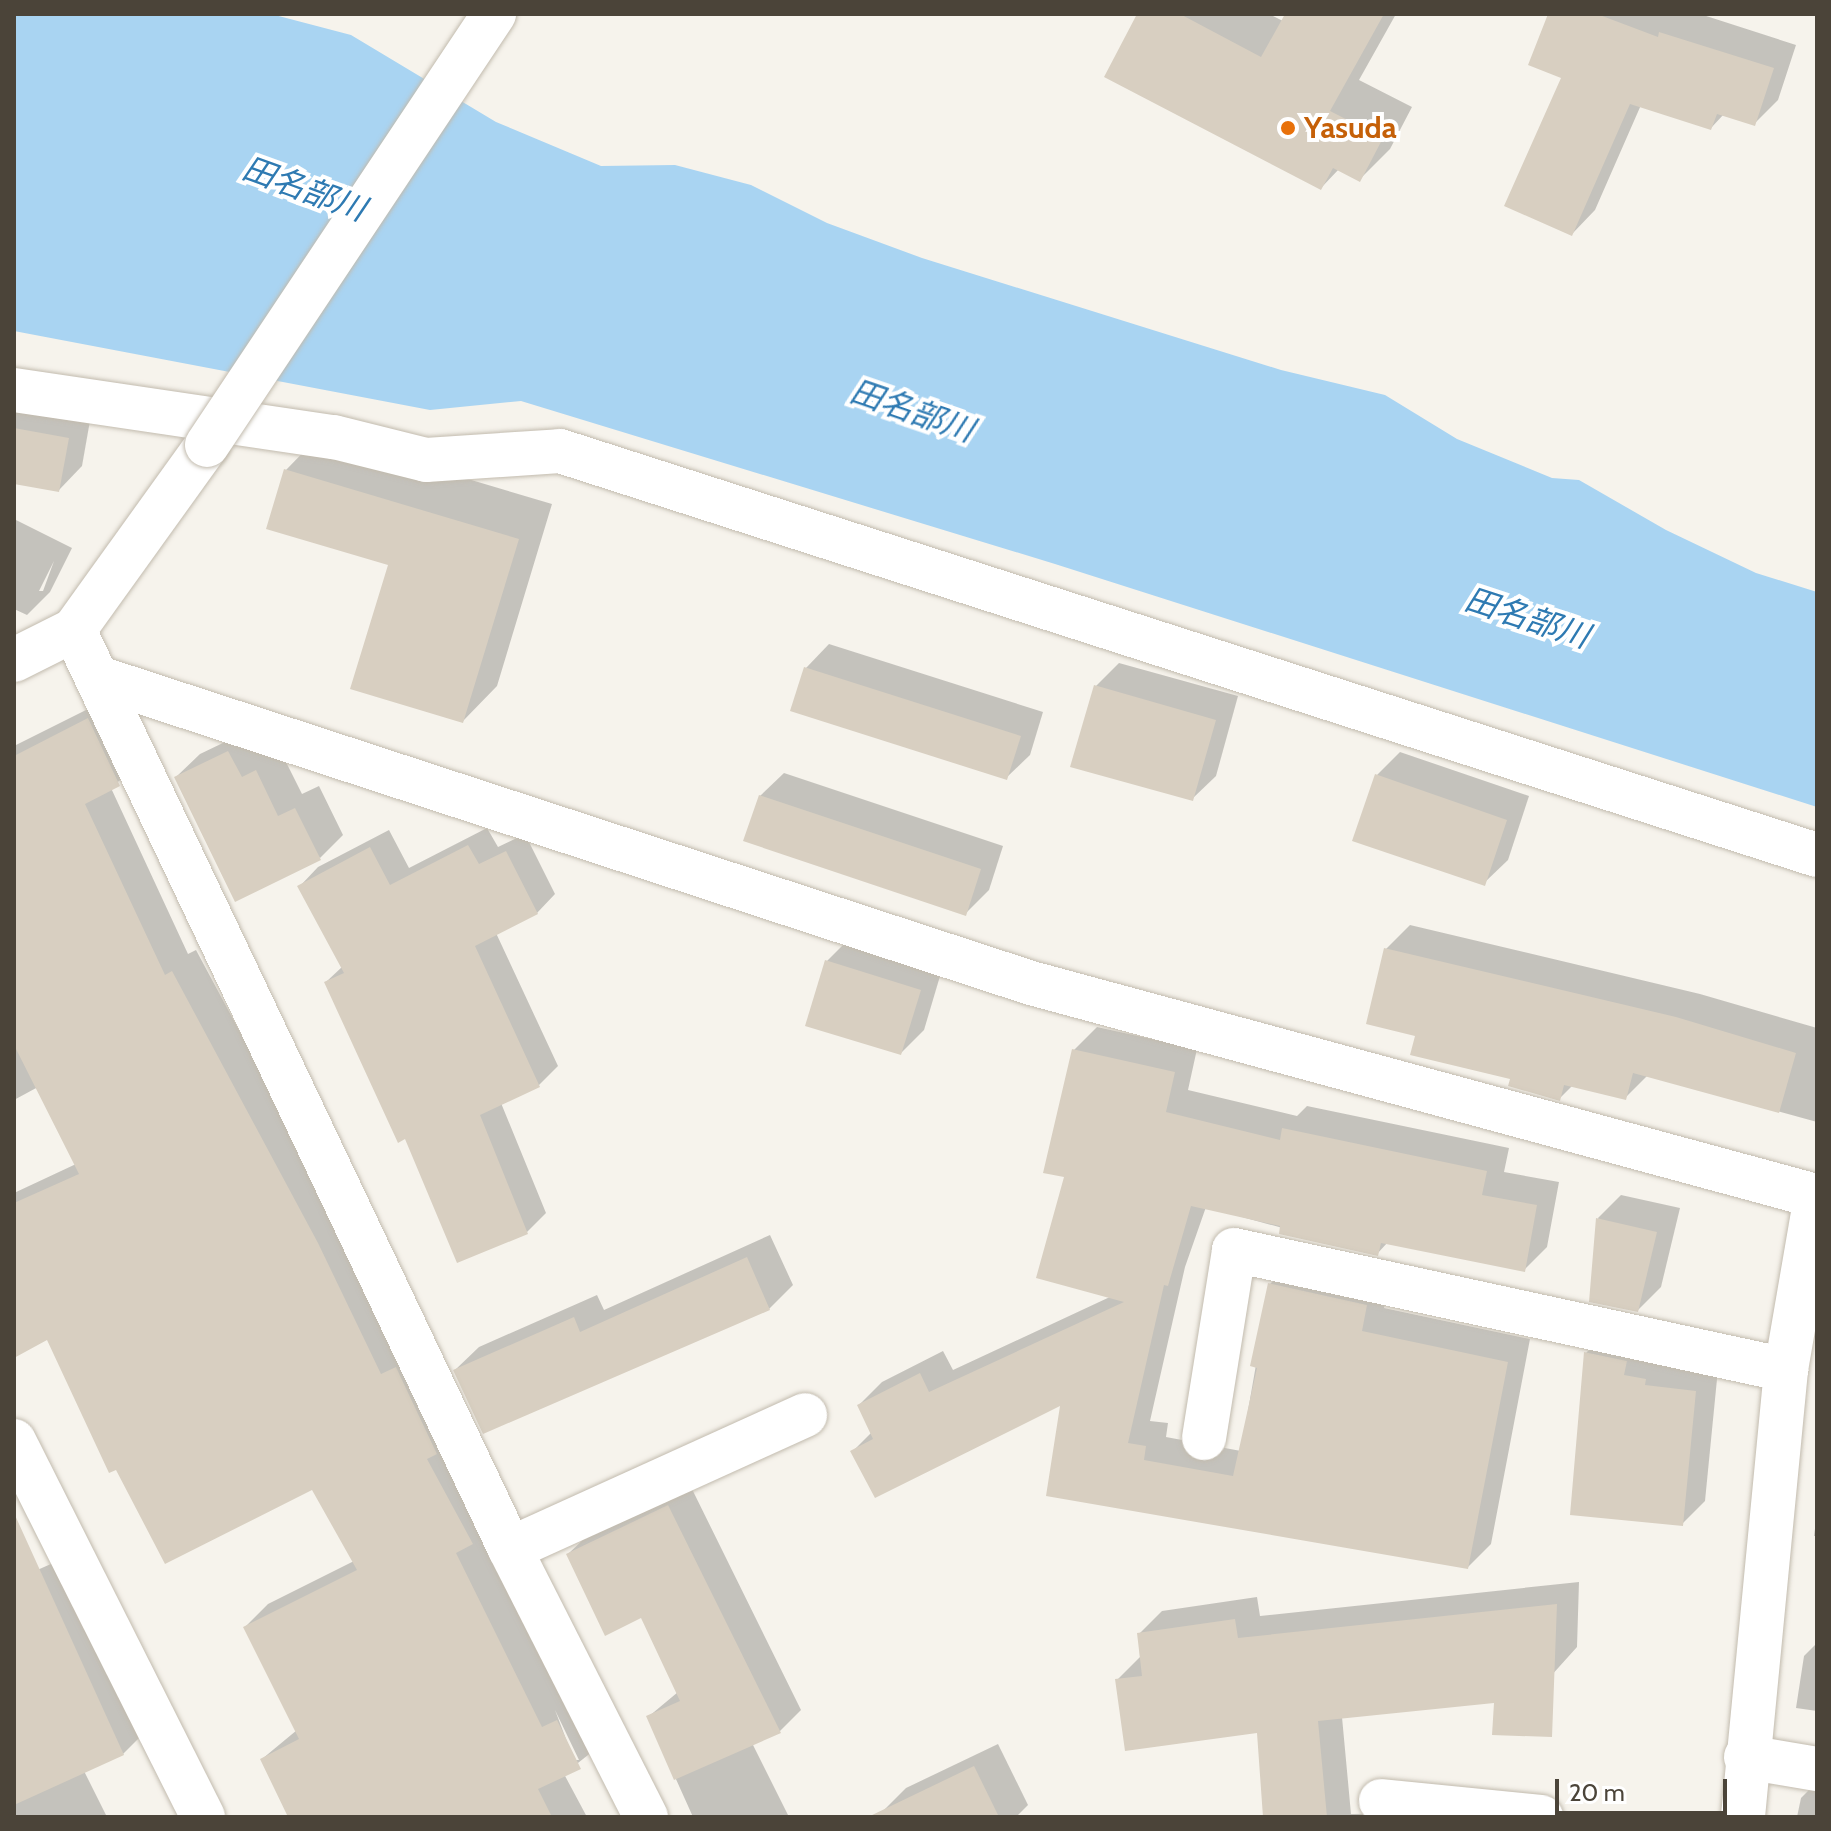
<!DOCTYPE html>
<html>
<head>
<meta charset="utf-8">
<style>
  body { margin:0 }
  #map { position:relative; width:1831px; height:1831px; overflow:hidden; background:#f6f3ec; font-family:Cabin,"Noto Sans JP",sans-serif }
  div>[style] { position:absolute }
  [style*='--x'] { left:calc(var(--x)*1px); top:calc(var(--y)*1px); width:calc(var(--w)*1px); rotate:calc(var(--a)*1deg) }
  .water>* { inset:0; background:#a9d4f2 }
  .shadow>* { inset:0; background:#0003 }
  .building>* { inset:0; background:#d8cfc1 }
  .roads { filter:drop-shadow(0 0 2px #c2bbae) drop-shadow(0 0 2px #c2bbae) }
  .minor>* { height:44px; margin:-22px; padding:0 22px; transform-origin:22px; border-radius:22px; background:#fff }
  .bridges { filter:drop-shadow(0 0 2px #c2bbae) drop-shadow(0 0 2px #c2bbae) }
  .minor-bridge>* { height:44px; margin:-22px; padding:0 22px; transform-origin:22px; border-radius:22px; background:#fff }
  .dots>* { width:22px; height:22px; translate:-50% -50%; box-sizing:border-box; border:4px solid #fff; border-radius:50% }
  span { translate:-50% -50%; white-space:nowrap; text-align:center; line-height:1.15; -webkit-text-stroke:8px #fff; paint-order:stroke }
  .food-label { font-size:30px; color:#c56008; font-weight:700 }
  .left { translate:0 -50%; text-align:left }
  .water-label { font-size:32px; color:#2e7ab2; font-style:italic }
  .frame { position:absolute; inset:0; border:16px solid #4b4439; pointer-events:none }
  .scale { position:absolute; left:1555px; top:1779px; width:172px; height:36px; box-sizing:border-box; border:4px solid #4b4439; border-top:0; padding-left:10px; font-size:24px; line-height:28px; white-space:nowrap; color:#4b4439; -webkit-text-stroke:6px #fff; paint-order:stroke }
</style>
</head>
<body>
<div id="map">
  <div class="water">
    <i style="clip-path:polygon(14px 14px,271px 14px,351px 35px,496px 122px,601px 166px,675px 165px,751px 185px,827px 223px,922px 258px,1281px 370px,1385px 395px,1457px 439px,1552px 478px,1579px 480px,1666px 530px,1756px 573px,1817px 592px,1817px 807px,1055px 564px,521px 401px,430px 410px,14px 331px)"></i>
  </div>
  <div class="shadow">
    <i style="clip-path:polygon(1139px 14px,1269px 14px,1283px 21px,1287px 14px,1396px 14px,1359px 80px,1412px 107px,1390px 149px,1359px 180px,1339px 169px,1321px 188px)"></i>
    <i style="clip-path:polygon(1550px 14px,1700px 14px,1796px 45px,1778px 100px,1755px 123px,1724px 114px,1711px 128px,1641px 105px,1595px 210px,1572px 234px,1563px 77px)"></i>
    <i style="clip-path:polygon(14px 401px,91px 415px,82px 466px,59px 490px,14px 482px)"></i>
    <i style="clip-path:polygon(320px 435px,552px 504px,497px 686px,463px 721px,390px 564px,286px 470px)"></i>
    <i style="clip-path:polygon(evenodd,14px 519px,72px 548px,50px 592px,27px 615px,14px 609px,14px 519px,54px 561px,43px 591px,39px 591px,54px 561px)"></i>
    <i style="clip-path:polygon(829px 644px,1043px 712px,1030px 755px,1006px 778px,806px 668px)"></i>
    <i style="clip-path:polygon(1119px 663px,1238px 696px,1216px 776px,1192px 799px,1096px 686px)"></i>
    <i style="clip-path:polygon(evenodd,112px 697px,142px 761px,111px 788px,188px 954px,196px 950px,341px 1220px,602px 1744px,564px 1774px,587px 1817px,293px 1817px,262px 1759px,297px 1730px,245px 1627px,268px 1604px,354px 1561px,313px 1487px,14px 1260px,14px 1193px,76px 1164px,38px 1087px,14px 1100px,14px 746px,112px 697px,555px 1710px,579px 1760px,574px 1760px,555px 1710px)"></i>
    <i style="clip-path:polygon(252px 729px,279px 748px,302px 794px,319px 786px,343px 835px,320px 858px,176px 777px,200px 754px)"></i>
    <i style="clip-path:polygon(1400px 752px,1529px 796px,1508px 860px,1484px 883px,1377px 775px)"></i>
    <i style="clip-path:polygon(784px 773px,1003px 846px,989px 890px,966px 913px,760px 796px)"></i>
    <i style="clip-path:polygon(487px 828px,498px 847px,525px 834px,555px 894px,537px 913px,496px 933px,558px 1066px,539px 1085px,501px 1103px,546px 1213px,527px 1232px,458px 1260px,406px 1136px,326px 982px,343px 966px,300px 886px,318px 867px,389px 830px,409px 868px)"></i>
    <i style="clip-path:polygon(1410px 925px,1700px 994px,1817px 1028px,1817px 1122px,1648px 1075px,1625px 1098px,1573px 1085px,1560px 1098px,1417px 1034px,1386px 949px)"></i>
    <i style="clip-path:polygon(850px 938px,943px 966px,924px 1030px,901px 1053px,827px 961px)"></i>
    <i style="clip-path:polygon(1097px 1027px,1197px 1049px,1188px 1090px,1297px 1116px,1307px 1106px,1509px 1148px,1504px 1172px,1559px 1182px,1547px 1247px,1524px 1270px,1388px 1242px,1377px 1254px,1206px 1207px,1185px 1267px,1150px 1421px,1168px 1423px,1166px 1437px,1241px 1451px,1270px 1284px,1293px 1261px,1389px 1282px,1384px 1308px,1530px 1339px,1491px 1544px,1468px 1567px,1049px 1494px,1062px 1402px,853px 1451px,872px 1432px,859px 1405px,882px 1382px,943px 1351px,953px 1370px,1112px 1296px,1066px 1176px,1074px 1050px)"></i>
    <i style="clip-path:polygon(1621px 1195px,1680px 1208px,1661px 1287px,1638px 1310px,1598px 1218px)"></i>
    <i style="clip-path:polygon(770px 1235px,793px 1285px,769px 1309px,455px 1370px,479px 1347px,597px 1295px,604px 1310px)"></i>
    <i style="clip-path:polygon(1609px 1330px,1718px 1369px,1705px 1501px,1682px 1524px,1586px 1353px)"></i>
    <i style="clip-path:polygon(690px 1485px,801px 1710px,780px 1731px,752px 1743px,789px 1817px,693px 1817px,648px 1717px,678px 1692px,642px 1616px,568px 1554px,589px 1534px)"></i>
    <i style="clip-path:polygon(1817px 1513px,1817px 1536px,1814px 1536px)"></i>
    <i style="clip-path:polygon(14px 1527px,35px 1571px,69px 1556px,148px 1729px,123px 1754px,84px 1771px,107px 1817px,14px 1817px)"></i>
    <i style="clip-path:polygon(1579px 1582px,1577px 1647px,1532px 1697px,1342px 1717px,1351px 1814px,1480px 1812px,1480px 1817px,1265px 1817px,1259px 1731px,1117px 1680px,1140px 1657px,1139px 1634px,1162px 1611px,1257px 1597px,1260px 1616px)"></i>
    <i style="clip-path:polygon(1817px 1643px,1817px 1711px,1796px 1708px,1804px 1656px)"></i>
    <i style="clip-path:polygon(998px 1744px,1028px 1805px,1016px 1817px,886px 1817px,883px 1811px,906px 1788px)"></i>
    <i style="clip-path:polygon(1817px 1782px,1817px 1817px,1797px 1817px,1801px 1798px)"></i>
  </div>
  <div class="building">
    <i style="clip-path:polygon(1137px 14px,1180px 14px,1261px 57px,1285px 14px,1384px 14px,1330px 111px,1383px 138px,1360px 182px,1333px 168px,1321px 190px,1104px 77px)"></i>
    <i style="clip-path:polygon(1548px 14px,1597px 14px,1658px 37px,1659px 32px,1774px 68px,1755px 126px,1717px 114px,1711px 130px,1630px 104px,1572px 236px,1504px 206px,1561px 78px,1528px 65px)"></i>
    <i style="clip-path:polygon(14px 428px,69px 438px,59px 492px,14px 484px)"></i>
    <i style="clip-path:polygon(284px 469px,519px 539px,463px 723px,350px 689px,388px 565px,266px 529px)"></i>
    <i style="clip-path:polygon(804px 667px,1021px 736px,1007px 780px,790px 711px)"></i>
    <i style="clip-path:polygon(1094px 685px,1216px 720px,1193px 801px,1070px 767px)"></i>
    <i style="clip-path:polygon(88px 718px,120px 786px,85px 804px,165px 975px,172px 971px,318px 1243px,381px 1374px,396px 1367px,437px 1454px,427px 1459px,473px 1544px,456px 1553px,542px 1727px,557px 1720px,581px 1769px,538px 1789px,552px 1817px,288px 1817px,260px 1759px,299px 1739px,243px 1627px,357px 1570px,312px 1490px,165px 1564px,116px 1470px,109px 1473px,47px 1340px,14px 1358px,14px 1203px,79px 1174px,14px 1045px,14px 756px)"></i>
    <i style="clip-path:polygon(228px 751px,242px 777px,256px 770px,278px 816px,295px 808px,321px 860px,235px 902px,174px 777px)"></i>
    <i style="clip-path:polygon(1375px 774px,1507px 820px,1485px 886px,1352px 841px)"></i>
    <i style="clip-path:polygon(759px 795px,981px 869px,966px 916px,743px 841px)"></i>
    <i style="clip-path:polygon(468px 845px,479px 864px,506px 851px,538px 914px,475px 946px,540px 1087px,480px 1115px,528px 1234px,457px 1263px,405px 1139px,398px 1143px,324px 982px,344px 973px,297px 886px,370px 847px,390px 885px)"></i>
    <i style="clip-path:polygon(1384px 948px,1676px 1017px,1796px 1053px,1779px 1113px,1633px 1073px,1626px 1100px,1564px 1085px,1560px 1101px,1508px 1086px,1510px 1079px,1410px 1055px,1415px 1036px,1366px 1024px)"></i>
    <i style="clip-path:polygon(825px 960px,921px 990px,901px 1055px,805px 1026px)"></i>
    <i style="clip-path:polygon(1072px 1049px,1175px 1072px,1166px 1112px,1280px 1140px,1282px 1128px,1487px 1171px,1482px 1195px,1537px 1205px,1525px 1272px,1381px 1243px,1378px 1256px,1279px 1234px,1280px 1226px,1191px 1206px,1168px 1286px,1164px 1285px,1128px 1443px,1146px 1446px,1144px 1460px,1233px 1476px,1257px 1368px,1250px 1366px,1268px 1283px,1367px 1305px,1362px 1331px,1508px 1362px,1468px 1569px,1046px 1496px,1060px 1406px,875px 1498px,850px 1451px,873px 1439px,857px 1405px,920px 1373px,929px 1392px,1124px 1302px,1036px 1278px,1064px 1177px,1043px 1173px)"></i>
    <i style="clip-path:polygon(1596px 1218px,1657px 1232px,1638px 1312px,1589px 1302px)"></i>
    <i style="clip-path:polygon(747px 1257px,770px 1310px,483px 1434px,453px 1370px,574px 1317px,580px 1332px)"></i>
    <i style="clip-path:polygon(1584px 1352px,1627px 1361px,1624px 1375px,1646px 1379px,1645px 1385px,1696px 1391px,1683px 1526px,1570px 1515px)"></i>
    <i style="clip-path:polygon(668px 1505px,781px 1733px,674px 1780px,646px 1716px,680px 1701px,641px 1618px,605px 1636px,566px 1554px)"></i>
    <i style="clip-path:polygon(14px 1513px,124px 1755px,14px 1805px)"></i>
    <i style="clip-path:polygon(1557px 1604px,1552px 1737px,1492px 1735px,1494px 1703px,1318px 1721px,1327px 1817px,1263px 1817px,1257px 1733px,1125px 1751px,1115px 1679px,1142px 1676px,1137px 1633px,1235px 1619px,1238px 1638px)"></i>
    <i style="clip-path:polygon(974px 1766px,999px 1817px,868px 1817px)"></i>
  </div>
  <div class="roads">
    <div class="minor">
      <i style="--x:14;--y:390;--w:323;--a:8.4"></i>
      <i style="--x:334;--y:437;--w:95;--a:14"></i>
      <i style="--x:426;--y:460;--w:134;--a:-3.8"></i>
      <i style="--x:560;--y:451;--w:1320;--a:17.82"></i>
      <i style="--x:74;--y:630;--w:1017;--a:64.62"></i>
      <i style="--x:510;--y:1549;--w:301;--a:63.1"></i>
      <i style="--x:14;--y:660;--w:67;--a:-26.6"></i>
      <i style="--x:74;--y:630;--w:228;--a:-54.3"></i>
      <i style="--x:102;--y:679;--w:977;--a:18.12"></i>
      <i style="--x:1031;--y:983;--w:813;--a:15.18"></i>
      <i style="--x:1816;--y:1196;--w:177;--a:99.8"></i>
      <i style="--x:1786;--y:1370;--w:449;--a:95.5"></i>
      <i style="--x:1204;--y:1438;--w:190;--a:-80.9"></i>
      <i style="--x:1234;--y:1250;--w:565;--a:12.26"></i>
      <i style="--x:14;--y:1441;--w:421;--a:63.3"></i>
      <i style="--x:510;--y:1549;--w:324;--a:-24.4"></i>
      <i style="--x:1746;--y:1757;--w:72;--a:9.6"></i>
      <i style="--x:1381;--y:1801;--w:161;--a:5.7"></i>
    </div>
  </div>
  <div class="bridges">
    <div class="minor-bridge">
      <i style="--x:207;--y:445;--w:518;--a:-56.34"></i>
    </div>
  </div>
  <div class="dots">
    <i style="left:1288px;top:128px;background:#e8710a"></i>
  </div>
  <div class="food-label">
    <span class="left" style="left:1304px;top:128px">Yasuda</span>
  </div>
  <div class="water-label">
    <span style="left:304px;top:189px;rotate:20deg">田名部川</span>
    <span style="left:912px;top:411px;rotate:19deg">田名部川</span>
    <span style="left:1527px;top:618px;rotate:18deg">田名部川</span>
  </div>
  <div class="frame"></div>
  <div class="scale">20 m</div>
</div>
</body>
</html>
